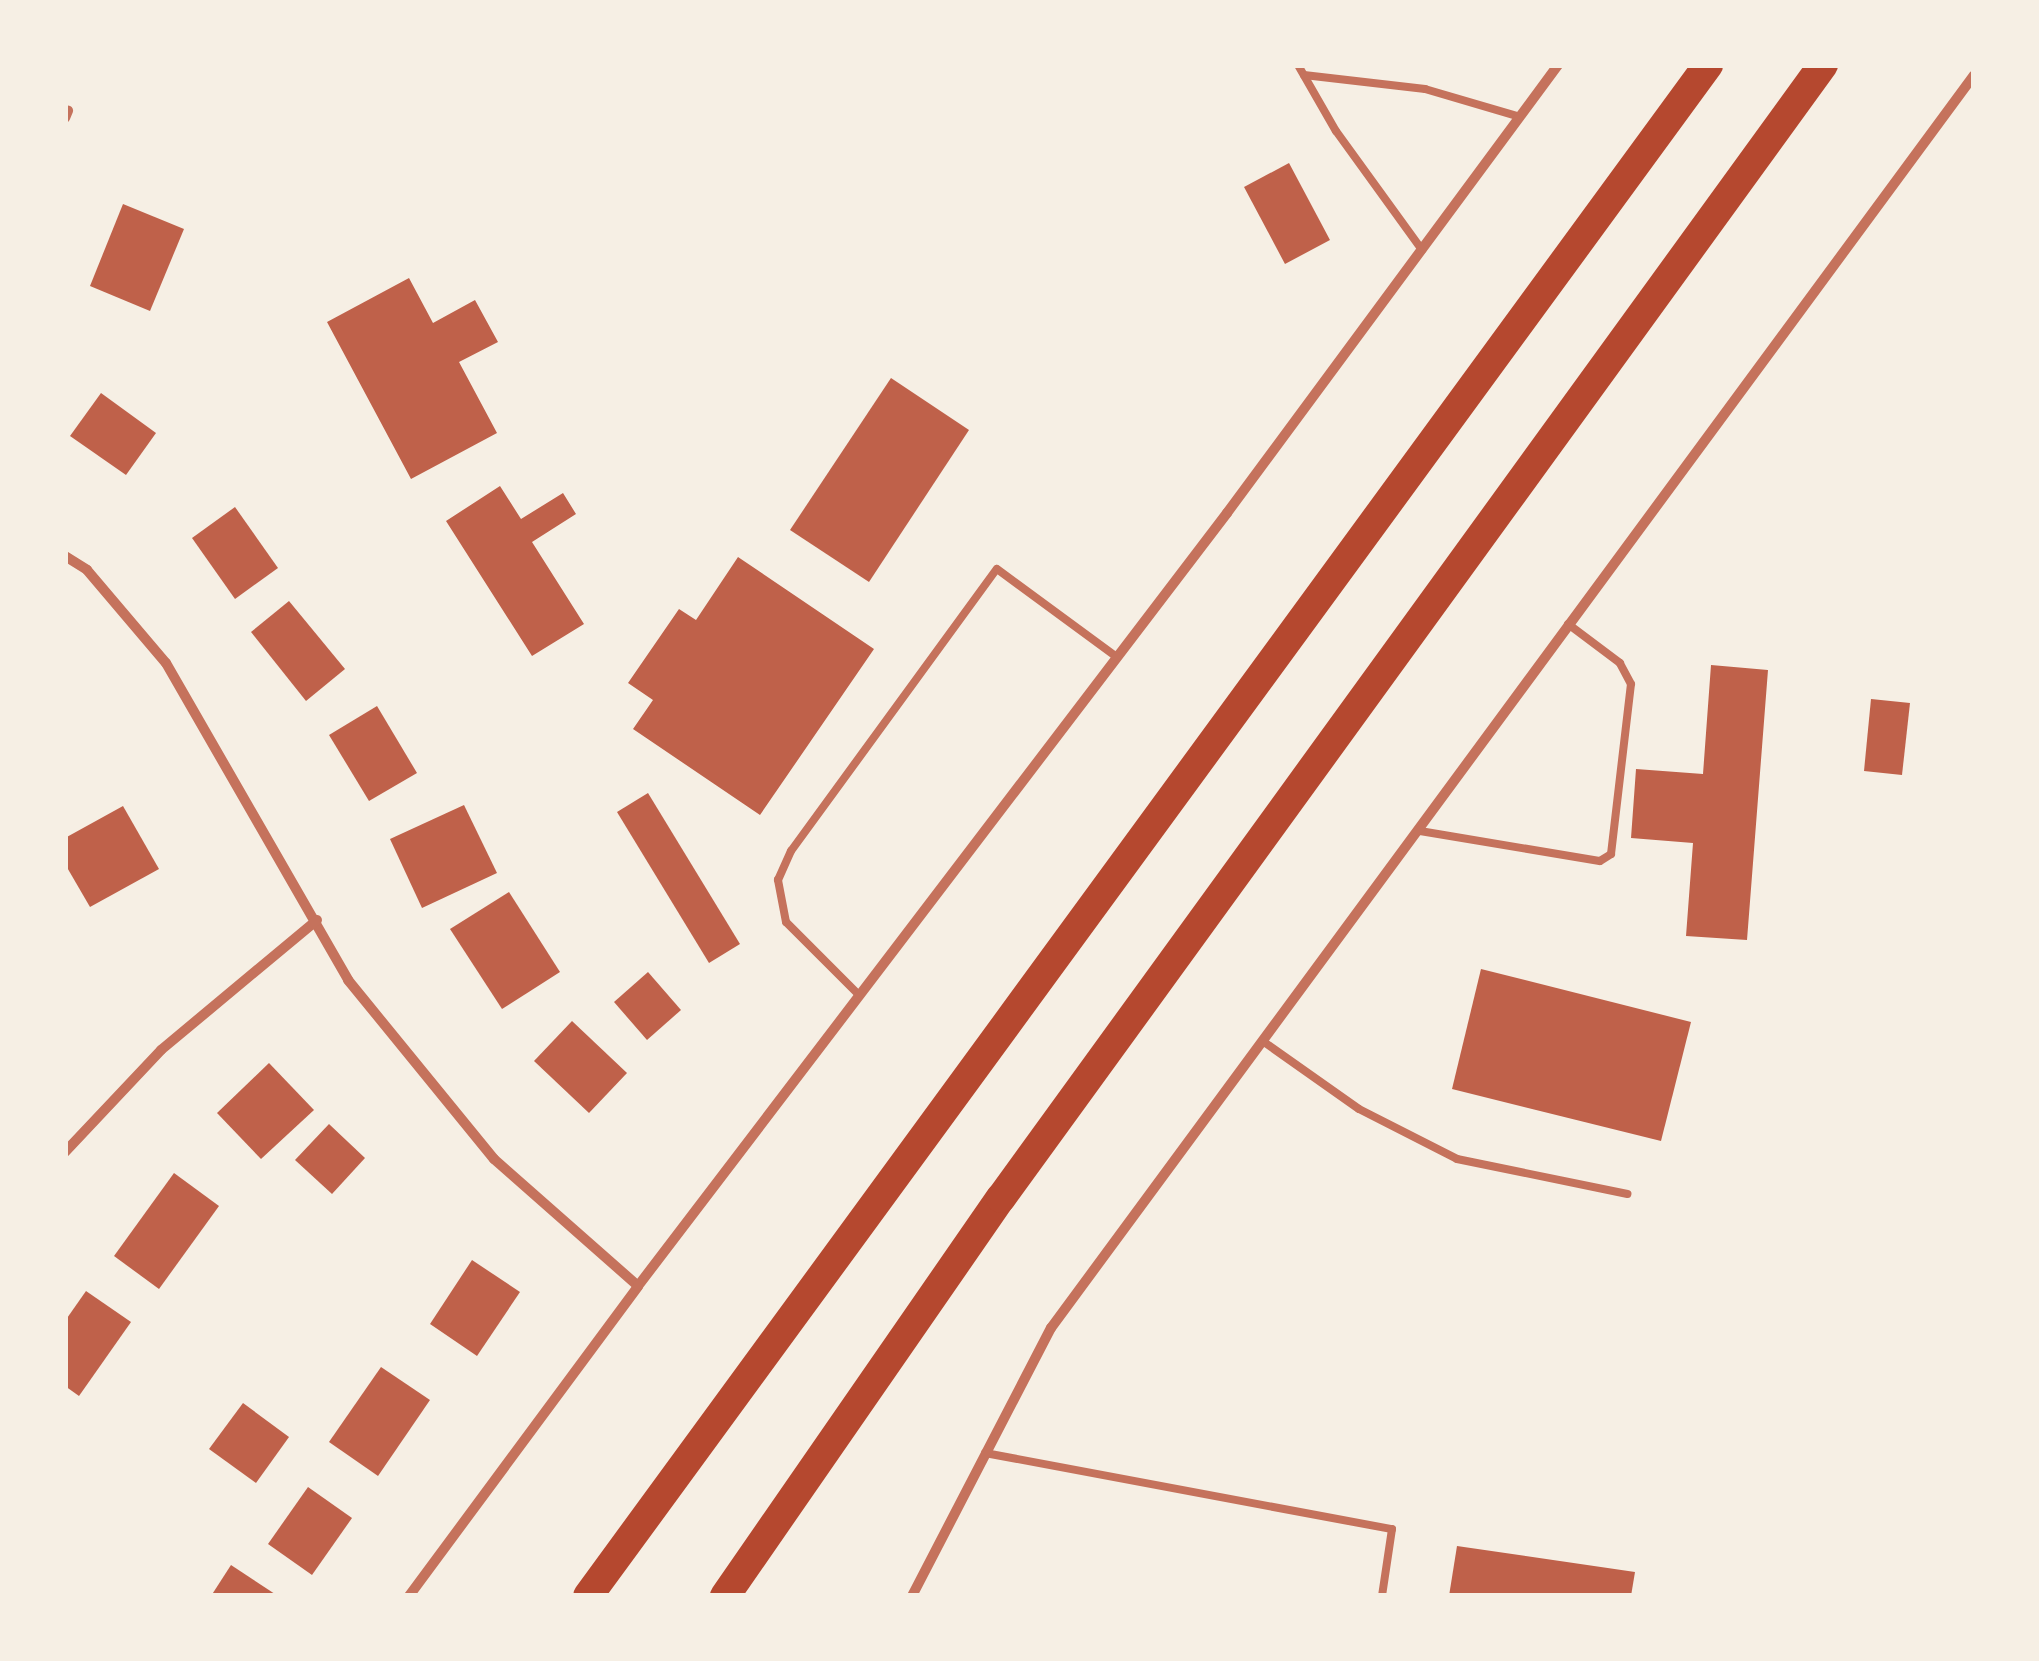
<!DOCTYPE html>
<html>
<head>
<meta charset="utf-8">
<style>
  body { margin:0 }
  #map { position:relative; width:2039px; height:1661px; overflow:hidden; background:#f6efe4; font-family:"IBM Plex Sans",sans-serif }
  div>[style] { position:absolute }
  [style*='--x'] { left:calc(var(--x)*1px); top:calc(var(--y)*1px); width:calc(var(--w)*1px); rotate:calc(var(--a)*1deg) }
  .building>* { inset:0; background:#bf614a }
  .service>* { height:8px; margin:-4px; padding:0 4px; transform-origin:4px; border-radius:4px; background:#c5725c }
  .minor>* { height:10px; margin:-5px; padding:0 5px; transform-origin:5px; border-radius:5px; background:#c5725c }
  .motorway>* { height:30px; margin:-15px; padding:0 15px; transform-origin:15px; border-radius:15px; background:#b5482f }
  span { translate:-50% -50%; white-space:nowrap; text-align:center; line-height:1.15; -webkit-text-stroke:10px #f6efe4; paint-order:stroke }
  .frame { position:absolute; inset:0; border:68px solid #f6efe4; pointer-events:none }
</style>
</head>
<body>
<div id="map">
  <div class="building">
    <i style="clip-path:polygon(1289px 163px,1330px 240px,1285px 264px,1244px 187px)"></i>
    <i style="clip-path:polygon(123px 204px,184px 229px,150px 311px,90px 286px)"></i>
    <i style="clip-path:polygon(409px 278px,433px 323px,475px 300px,498px 342px,459px 362px,497px 433px,411px 479px,327px 322px)"></i>
    <i style="clip-path:polygon(891px 378px,969px 430px,869px 582px,790px 530px)"></i>
    <i style="clip-path:polygon(101px 393px,156px 433px,126px 475px,70px 436px)"></i>
    <i style="clip-path:polygon(500px 486px,521px 519px,563px 493px,576px 514px,532px 542px,584px 624px,532px 656px,446px 521px)"></i>
    <i style="clip-path:polygon(235px 507px,278px 568px,235px 599px,192px 538px)"></i>
    <i style="clip-path:polygon(738px 557px,874px 649px,760px 815px,633px 729px,653px 700px,628px 683px,679px 609px,696px 620px)"></i>
    <i style="clip-path:polygon(289px 601px,345px 669px,306px 701px,251px 632px)"></i>
    <i style="clip-path:polygon(1711px 665px,1768px 670px,1747px 940px,1686px 936px,1693px 843px,1631px 838px,1636px 769px,1703px 774px)"></i>
    <i style="clip-path:polygon(1871px 699px,1910px 703px,1902px 775px,1864px 771px)"></i>
    <i style="clip-path:polygon(377px 706px,417px 773px,369px 801px,329px 735px)"></i>
    <i style="clip-path:polygon(648px 793px,740px 944px,709px 963px,617px 812px)"></i>
    <i style="clip-path:polygon(464px 805px,497px 873px,422px 908px,390px 839px)"></i>
    <i style="clip-path:polygon(123px 806px,159px 869px,90px 907px,65px 864px,65px 838px)"></i>
    <i style="clip-path:polygon(509px 892px,560px 972px,502px 1009px,450px 929px)"></i>
    <i style="clip-path:polygon(1481px 969px,1691px 1022px,1661px 1141px,1452px 1089px)"></i>
    <i style="clip-path:polygon(648px 972px,681px 1010px,647px 1040px,614px 1002px)"></i>
    <i style="clip-path:polygon(572px 1021px,627px 1073px,589px 1113px,534px 1061px)"></i>
    <i style="clip-path:polygon(269px 1063px,314px 1110px,261px 1159px,217px 1113px)"></i>
    <i style="clip-path:polygon(329px 1124px,365px 1158px,332px 1194px,295px 1160px)"></i>
    <i style="clip-path:polygon(174px 1173px,219px 1206px,159px 1289px,114px 1256px)"></i>
    <i style="clip-path:polygon(472px 1260px,520px 1292px,477px 1356px,430px 1324px)"></i>
    <i style="clip-path:polygon(86px 1291px,131px 1322px,79px 1396px,65px 1386px,65px 1321px)"></i>
    <i style="clip-path:polygon(381px 1367px,430px 1400px,378px 1476px,329px 1442px)"></i>
    <i style="clip-path:polygon(243px 1403px,289px 1437px,256px 1483px,209px 1449px)"></i>
    <i style="clip-path:polygon(308px 1487px,352px 1518px,312px 1575px,268px 1544px)"></i>
    <i style="clip-path:polygon(1457px 1546px,1635px 1572px,1631px 1596px,1449px 1596px)"></i>
    <i style="clip-path:polygon(231px 1565px,278px 1596px,211px 1596px)"></i>
  </div>
  <div class="service">
    <i style="--x:1298;--y:65;--w:76;--a:60.1"></i>
    <i style="--x:1336;--y:131;--w:147;--a:54.1"></i>
    <i style="--x:1304;--y:75;--w:122;--a:6.6"></i>
    <i style="--x:1425;--y:89;--w:99;--a:16.4"></i>
    <i style="--x:1420;--y:831;--w:182;--a:9.5"></i>
    <i style="--x:1600;--y:861;--w:13;--a:-32"></i>
    <i style="--x:1611;--y:854;--w:171;--a:-83.3"></i>
    <i style="--x:1631;--y:684;--w:24;--a:-118"></i>
    <i style="--x:1620;--y:663;--w:65;--a:-143.1"></i>
    <i style="--x:859;--y:995;--w:103;--a:-135"></i>
    <i style="--x:786;--y:922;--w:43;--a:-100.8"></i>
    <i style="--x:778;--y:880;--w:32;--a:-66"></i>
    <i style="--x:791;--y:851;--w:349;--a:-53.9"></i>
    <i style="--x:997;--y:569;--w:149;--a:36.3"></i>
    <i style="--x:1264;--y:1042;--w:116;--a:35.2"></i>
    <i style="--x:1359;--y:1109;--w:110;--a:27"></i>
    <i style="--x:1457;--y:1159;--w:174;--a:11.6"></i>
    <i style="--x:985;--y:1453;--w:414;--a:10.6"></i>
    <i style="--x:1392;--y:1529;--w:68;--a:98.5"></i>
  </div>
  <div class="minor">
    <i style="--x:65;--y:118;--w:8;--a:-67"></i>
    <i style="--x:65;--y:556;--w:26;--a:32"></i>
    <i style="--x:87;--y:570;--w:122;--a:49.7"></i>
    <i style="--x:166;--y:663;--w:366;--a:60.1"></i>
    <i style="--x:348;--y:980;--w:231;--a:50.8"></i>
    <i style="--x:494;--y:1159;--w:192;--a:41.4"></i>
    <i style="--x:65;--y:1152;--w:140;--a:-46.7"></i>
    <i style="--x:161;--y:1050;--w:203;--a:-39.8"></i>
    <i style="--x:409;--y:1596;--w:385;--a:-53.5"></i>
    <i style="--x:638;--y:1286;--w:972;--a:-52.69"></i>
    <i style="--x:1227;--y:513;--w:557;--a:-53.54"></i>
    <i style="--x:912;--y:1596;--w:302;--a:-62.6"></i>
    <i style="--x:1051;--y:1328;--w:1556;--a:-53.62"></i>
  </div>
  <div class="motorway">
    <i style="--x:588;--y:1596;--w:1897;--a:-53.81"></i>
    <i style="--x:725;--y:1596;--w:484;--a:-55.3"></i>
    <i style="--x:1001;--y:1198;--w:1400;--a:-54.04"></i>
  </div>
  <div class="frame"></div>
</div>
</body>
</html>
